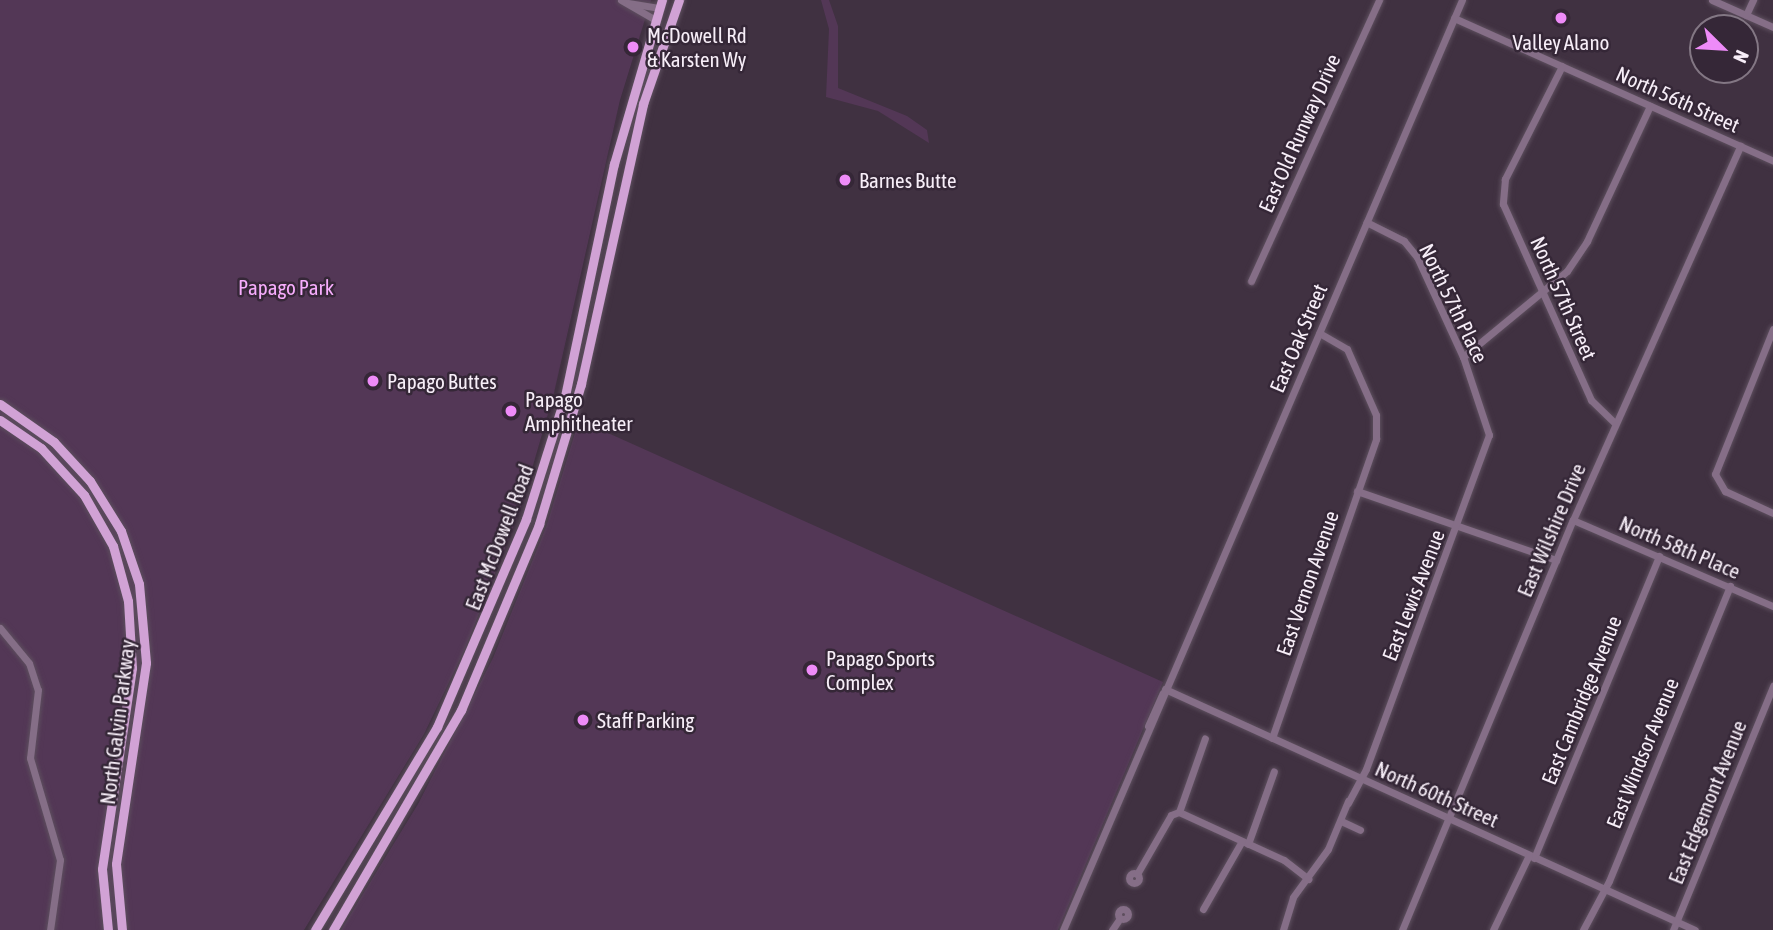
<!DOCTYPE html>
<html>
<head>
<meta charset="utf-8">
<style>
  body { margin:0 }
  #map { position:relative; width:1773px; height:930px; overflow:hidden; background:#403141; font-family:"Asap Condensed",sans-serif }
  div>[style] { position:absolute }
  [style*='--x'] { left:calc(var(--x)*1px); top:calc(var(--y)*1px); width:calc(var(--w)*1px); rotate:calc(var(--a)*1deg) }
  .green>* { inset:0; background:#533756 }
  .roads { filter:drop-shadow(0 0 2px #5d4f5e) drop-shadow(0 0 2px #5d4f5e) }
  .minor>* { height:7px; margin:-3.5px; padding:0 3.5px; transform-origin:3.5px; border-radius:3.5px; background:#856e87 }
  .minor>.ring { margin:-3.5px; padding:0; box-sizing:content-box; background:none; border:7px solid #856e87; border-radius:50% }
  .major>* { height:9px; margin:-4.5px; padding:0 4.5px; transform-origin:4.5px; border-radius:4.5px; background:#d1a2d5 }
  .dots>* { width:19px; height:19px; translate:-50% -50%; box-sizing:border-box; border:4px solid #352737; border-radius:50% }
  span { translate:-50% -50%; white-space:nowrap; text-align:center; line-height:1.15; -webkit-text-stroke:5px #352737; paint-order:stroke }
  .poi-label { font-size:21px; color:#f7eef8 }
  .left { translate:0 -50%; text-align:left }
  .street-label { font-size:21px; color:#f7eef8 }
  .park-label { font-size:21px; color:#f7adfd }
  .north { position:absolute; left:1689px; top:14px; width:70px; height:70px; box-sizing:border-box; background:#352737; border:2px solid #837784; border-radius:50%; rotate:114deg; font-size:19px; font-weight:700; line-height:28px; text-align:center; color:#f7eef8 }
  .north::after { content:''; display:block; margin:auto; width:24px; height:32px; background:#ee8bf8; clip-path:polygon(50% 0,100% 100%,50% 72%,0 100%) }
</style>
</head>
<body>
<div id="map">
  <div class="green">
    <i style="clip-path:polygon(0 0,651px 0,620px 100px,554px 393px,520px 510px,465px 649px,424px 734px,304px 930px,0 930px)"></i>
    <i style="clip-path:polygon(821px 0,829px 0,838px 26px,838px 88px,907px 116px,927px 130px,929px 143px,878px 111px,826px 97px,829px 29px)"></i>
    <i style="clip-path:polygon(579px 420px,1163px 682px,1058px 930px,341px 930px,418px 804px,493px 658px,546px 527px)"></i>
  </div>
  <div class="roads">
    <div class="minor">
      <i style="--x:621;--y:0;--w:39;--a:30"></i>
      <i style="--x:1712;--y:0;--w:67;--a:23.9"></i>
      <i style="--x:628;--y:3;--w:31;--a:9"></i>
      <i style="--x:1746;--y:15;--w:17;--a:-65"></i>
      <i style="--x:1454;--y:18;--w:350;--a:24.1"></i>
      <i style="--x:1562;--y:66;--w:127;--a:116.8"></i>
      <i style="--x:1505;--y:179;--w:25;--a:95"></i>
      <i style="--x:1503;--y:204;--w:215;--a:65.8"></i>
      <i style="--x:1591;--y:400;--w:33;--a:44"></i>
      <i style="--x:1251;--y:281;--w:309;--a:-65.5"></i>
      <i style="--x:1773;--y:329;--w:156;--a:111.8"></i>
      <i style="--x:1715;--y:474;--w:20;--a:60"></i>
      <i style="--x:1725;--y:491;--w:53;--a:24.6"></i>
      <i style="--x:1463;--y:357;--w:135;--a:-39.6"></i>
      <i style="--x:1567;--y:271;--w:36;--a:-56"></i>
      <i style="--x:1587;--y:241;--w:149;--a:-65"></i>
      <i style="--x:1357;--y:491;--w:211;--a:19.1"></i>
      <i style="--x:1573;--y:520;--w:218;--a:23.3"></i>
      <i style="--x:0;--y:628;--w:45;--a:50.4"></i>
      <i style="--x:29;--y:663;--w:28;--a:72"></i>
      <i style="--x:38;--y:690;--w:68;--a:96.7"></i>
      <i style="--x:30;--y:758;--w:106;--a:73.6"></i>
      <i style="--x:60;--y:860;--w:71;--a:98.1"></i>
      <i style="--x:1165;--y:689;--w:582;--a:24.45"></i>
      <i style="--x:1148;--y:726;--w:36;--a:-66"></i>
      <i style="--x:1272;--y:738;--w:317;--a:-70.8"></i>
      <i style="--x:1376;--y:439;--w:24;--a:-90"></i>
      <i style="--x:1376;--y:415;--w:72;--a:-113.7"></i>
      <i style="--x:1347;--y:349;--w:32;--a:-150"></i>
      <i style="--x:1348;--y:803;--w:38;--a:-62"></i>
      <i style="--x:1366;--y:769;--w:356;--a:-69.8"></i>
      <i style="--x:1489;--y:435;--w:82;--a:-108.4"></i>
      <i style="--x:1463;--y:357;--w:110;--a:-114.7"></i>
      <i style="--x:1417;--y:257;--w:21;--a:-129"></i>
      <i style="--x:1404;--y:241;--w:42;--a:-153.4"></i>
      <i style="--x:1179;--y:812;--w:115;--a:24.6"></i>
      <i style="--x:1284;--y:860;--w:31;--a:38"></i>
      <i style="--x:1341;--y:821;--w:21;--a:25"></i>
      <i style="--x:1248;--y:844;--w:77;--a:-70.4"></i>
      <i style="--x:1534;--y:858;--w:327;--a:-67.5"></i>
      <i class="ring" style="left:1129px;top:873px;width:3px;height:3px"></i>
      <i style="--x:1137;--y:874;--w:68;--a:-60"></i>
      <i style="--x:1171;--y:815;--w:9;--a:-21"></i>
      <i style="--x:1179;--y:812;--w:78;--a:-70.6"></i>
      <i style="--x:1203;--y:909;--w:78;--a:-60.2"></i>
      <i class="ring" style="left:1118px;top:909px;width:3px;height:3px"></i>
      <i style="--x:1063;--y:930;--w:1012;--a:-66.78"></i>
      <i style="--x:1112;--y:930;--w:14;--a:-56"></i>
      <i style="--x:1283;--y:930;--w:34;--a:-73"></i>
      <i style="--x:1293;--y:897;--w:59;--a:-53.9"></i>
      <i style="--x:1328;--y:849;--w:52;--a:-67.4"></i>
      <i style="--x:1402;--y:930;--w:444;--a:-67.4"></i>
      <i style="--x:1573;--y:520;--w:410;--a:-65.9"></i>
      <i style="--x:1493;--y:930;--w:83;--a:-64.4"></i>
      <i style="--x:1583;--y:930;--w:55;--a:-62"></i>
      <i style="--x:1609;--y:881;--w:319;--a:-67.7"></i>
      <i style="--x:1673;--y:930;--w:264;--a:-67.7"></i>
    </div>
    <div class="major">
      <i style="--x:0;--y:404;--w:66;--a:35.1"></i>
      <i style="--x:54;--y:442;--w:53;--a:47.3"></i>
      <i style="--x:90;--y:481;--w:59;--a:58.2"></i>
      <i style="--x:121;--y:531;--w:56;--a:71.2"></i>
      <i style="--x:139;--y:584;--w:79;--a:84.9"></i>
      <i style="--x:146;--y:663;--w:203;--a:98.5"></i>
      <i style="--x:116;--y:864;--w:66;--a:84.8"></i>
      <i style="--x:0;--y:420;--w:50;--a:34.3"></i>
      <i style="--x:41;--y:448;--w:64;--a:47.5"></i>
      <i style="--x:84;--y:495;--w:59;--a:60.4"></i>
      <i style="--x:113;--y:546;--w:57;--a:74.7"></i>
      <i style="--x:128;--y:601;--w:67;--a:86.6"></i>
      <i style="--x:132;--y:668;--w:203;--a:98.5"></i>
      <i style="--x:102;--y:869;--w:61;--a:84.4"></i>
      <i style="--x:315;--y:930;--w:237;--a:-59"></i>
      <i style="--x:437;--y:727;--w:226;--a:-66.8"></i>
      <i style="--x:526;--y:519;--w:129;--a:-72.4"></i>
      <i style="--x:565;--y:396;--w:237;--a:-78.1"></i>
      <i style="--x:614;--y:164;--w:171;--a:-73.7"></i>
      <i style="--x:333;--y:930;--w:255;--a:-59.8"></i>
      <i style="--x:461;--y:710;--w:202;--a:-67.2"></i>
      <i style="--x:539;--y:524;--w:146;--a:-73.3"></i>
      <i style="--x:581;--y:384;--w:287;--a:-77.5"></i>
      <i style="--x:643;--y:104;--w:110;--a:-70.9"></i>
    </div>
  </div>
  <div class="dots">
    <i style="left:1561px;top:18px;background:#ee8bf8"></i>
    <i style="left:633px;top:47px;background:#ee8bf8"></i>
    <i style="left:845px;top:180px;background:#ee8bf8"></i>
    <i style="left:373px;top:381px;background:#ee8bf8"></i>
    <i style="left:511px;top:411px;background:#ee8bf8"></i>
    <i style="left:812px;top:670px;background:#ee8bf8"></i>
    <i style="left:583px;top:720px;background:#ee8bf8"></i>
  </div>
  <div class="poi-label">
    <span class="left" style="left:647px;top:47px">McDowell Rd<br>&amp; Karsten Wy</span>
    <span style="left:1561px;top:42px">Valley Alano</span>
    <span class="left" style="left:859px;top:180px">Barnes Butte</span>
    <span class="left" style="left:387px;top:381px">Papago Buttes</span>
    <span class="left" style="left:525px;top:411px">Papago<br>Amphitheater</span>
    <span class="left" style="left:826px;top:670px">Papago Sports<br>Complex</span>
    <span class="left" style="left:597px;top:720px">Staff Parking</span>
  </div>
  <div class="street-label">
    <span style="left:1678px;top:99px;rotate:24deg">North 56th Street</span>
    <span style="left:1299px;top:133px;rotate:-66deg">East Old Runway Drive</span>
    <span style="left:1564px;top:298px;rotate:66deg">North 57th Street</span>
    <span style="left:1454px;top:303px;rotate:64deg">North 57th Place</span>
    <span style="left:1298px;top:338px;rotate:-67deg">East Oak Street</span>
    <span style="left:1551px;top:530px;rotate:-67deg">East Wilshire Drive</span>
    <span style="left:499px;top:537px;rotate:-69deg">East McDowell Road</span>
    <span style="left:1680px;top:547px;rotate:23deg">North 58th Place</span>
    <span style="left:1307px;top:583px;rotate:-71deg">East Vernon Avenue</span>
    <span style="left:1413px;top:595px;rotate:-69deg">East Lewis Avenue</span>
    <span style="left:1581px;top:700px;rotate:-68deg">East Cambridge Avenue</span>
    <span style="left:117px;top:722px;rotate:-83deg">North Galvin Parkway</span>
    <span style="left:1642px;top:753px;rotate:-68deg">East Windsor Avenue</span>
    <span style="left:1437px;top:794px;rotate:24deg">North 60th Street</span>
    <span style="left:1707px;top:802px;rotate:-68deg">East Edgemont Avenue</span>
  </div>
  <div class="park-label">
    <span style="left:286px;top:287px">Papago Park</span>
  </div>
  <div class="north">N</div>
</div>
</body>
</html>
